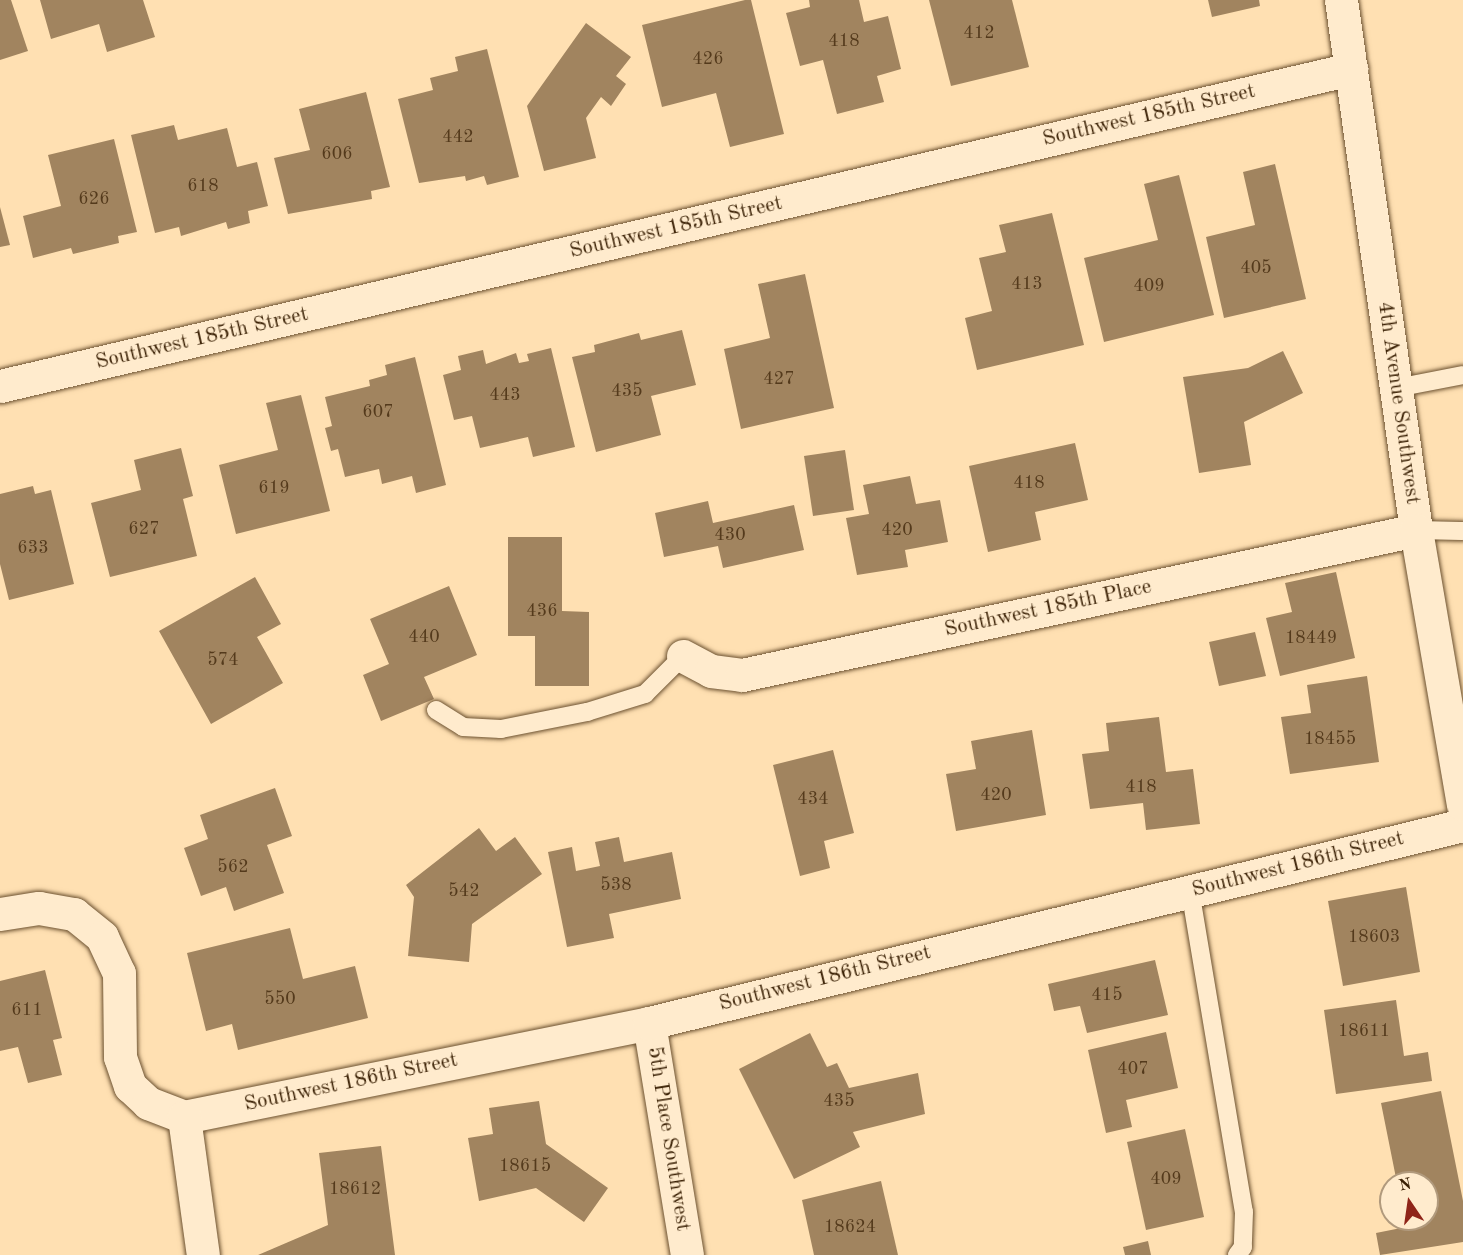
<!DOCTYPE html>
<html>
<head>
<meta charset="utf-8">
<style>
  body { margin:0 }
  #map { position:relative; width:1463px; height:1255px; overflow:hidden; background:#ffe0b2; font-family:"Old Standard TT",serif }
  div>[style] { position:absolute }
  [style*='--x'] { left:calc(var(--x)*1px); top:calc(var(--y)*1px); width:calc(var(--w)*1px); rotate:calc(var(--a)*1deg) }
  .building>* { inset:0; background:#a1845f }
  .roads { filter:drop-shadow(0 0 2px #6c5130) drop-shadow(0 0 2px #6c5130) }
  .service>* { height:18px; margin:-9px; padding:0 9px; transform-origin:9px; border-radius:9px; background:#ffebcd }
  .minor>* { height:33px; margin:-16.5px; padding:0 16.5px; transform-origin:16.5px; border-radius:16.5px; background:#ffebcd }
  .tertiary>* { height:33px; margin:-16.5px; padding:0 16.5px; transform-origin:16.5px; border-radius:16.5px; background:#ffebcd }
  span { translate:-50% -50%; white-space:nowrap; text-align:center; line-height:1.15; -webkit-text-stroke:4.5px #ffebcd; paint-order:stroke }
  .number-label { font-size:18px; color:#543a1c }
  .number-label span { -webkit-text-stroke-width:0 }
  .street-label { font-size:21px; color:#3b2105 }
  .north { position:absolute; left:1379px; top:1171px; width:60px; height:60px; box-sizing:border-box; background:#ffebcd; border:2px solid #b19a7d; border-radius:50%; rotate:347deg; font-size:16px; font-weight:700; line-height:24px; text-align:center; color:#3b2105 }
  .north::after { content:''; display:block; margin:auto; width:21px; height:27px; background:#8f2418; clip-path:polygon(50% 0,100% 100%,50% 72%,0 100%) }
</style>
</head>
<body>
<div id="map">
  <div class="building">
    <i style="clip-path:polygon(0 0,11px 0,28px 51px,0 60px)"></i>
    <i style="clip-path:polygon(40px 0,143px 0,155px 37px,107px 52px,99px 24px,51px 39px)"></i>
    <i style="clip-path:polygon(745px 0,751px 0,784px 134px,730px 147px,716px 93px,662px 107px,642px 25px)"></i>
    <i style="clip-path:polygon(809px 0,859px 0,864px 22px,888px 16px,901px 69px,877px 76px,884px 102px,837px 114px,823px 60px,800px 66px,786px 13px,810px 7px)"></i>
    <i style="clip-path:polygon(929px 0,1012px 0,1029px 67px,951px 86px)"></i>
    <i style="clip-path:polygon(1208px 0,1259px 0,1260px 6px,1212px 17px)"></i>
    <i style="clip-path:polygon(586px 23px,631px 57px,616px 76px,626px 84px,611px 106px,601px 97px,586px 118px,596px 158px,544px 171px,527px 106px)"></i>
    <i style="clip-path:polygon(487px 49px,519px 177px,487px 185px,484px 176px,466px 181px,465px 176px,419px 183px,398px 99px,433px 90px,430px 78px,458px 71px,455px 57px)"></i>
    <i style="clip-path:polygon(366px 92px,390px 187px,371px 191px,372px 199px,288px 214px,274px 158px,310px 150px,299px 109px)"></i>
    <i style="clip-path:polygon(174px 125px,178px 140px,227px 128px,237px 167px,257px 162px,268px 206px,248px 211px,250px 223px,228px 229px,226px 222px,181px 236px,179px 227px,155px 233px,131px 135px)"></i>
    <i style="clip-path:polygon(114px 139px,137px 232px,118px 236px,119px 243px,73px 254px,71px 248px,33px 258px,23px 216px,61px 206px,48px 155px)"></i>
    <i style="clip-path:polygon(1275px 164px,1306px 299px,1224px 318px,1206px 237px,1255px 225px,1243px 172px)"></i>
    <i style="clip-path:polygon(1179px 175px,1214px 315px,1104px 342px,1084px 258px,1158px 240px,1144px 184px)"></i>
    <i style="clip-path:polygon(0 207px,10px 245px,0 247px)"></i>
    <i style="clip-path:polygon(1052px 213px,1084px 345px,977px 370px,965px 318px,992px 311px,979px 258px,1006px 252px,999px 225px)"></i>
    <i style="clip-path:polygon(805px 274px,834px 408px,741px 429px,724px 349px,770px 338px,758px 284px)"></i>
    <i style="clip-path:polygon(682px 330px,696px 385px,651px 396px,661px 435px,596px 452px,572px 357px,595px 352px,594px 345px,639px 333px,641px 340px)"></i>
    <i style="clip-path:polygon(551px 348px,575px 447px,533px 457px,528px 437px,480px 448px,472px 416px,454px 420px,443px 375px,461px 370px,458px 356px,483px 350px,486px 364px,516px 353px,519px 363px,529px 361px,527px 354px)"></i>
    <i style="clip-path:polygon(1283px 351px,1303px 393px,1244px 422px,1251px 465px,1199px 473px,1183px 377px,1248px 368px)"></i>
    <i style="clip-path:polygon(415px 357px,446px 485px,416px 493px,412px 476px,382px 484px,379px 469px,345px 477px,338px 449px,331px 451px,325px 428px,332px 426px,325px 397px,370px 386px,369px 380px,387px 375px,385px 365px)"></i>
    <i style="clip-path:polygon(301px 395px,330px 511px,236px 534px,219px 465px,278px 450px,266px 403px)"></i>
    <i style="clip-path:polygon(1075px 443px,1088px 500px,1035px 512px,1041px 540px,988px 552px,969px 466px)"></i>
    <i style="clip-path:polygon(181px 448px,193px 496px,183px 499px,197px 556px,110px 577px,91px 503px,141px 490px,134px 460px)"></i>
    <i style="clip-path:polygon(845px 450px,854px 510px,813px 516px,804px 456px)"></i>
    <i style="clip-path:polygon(910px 476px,916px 504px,940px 500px,948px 542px,905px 550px,908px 567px,857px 575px,846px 518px,869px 514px,863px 485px)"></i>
    <i style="clip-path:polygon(33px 486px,35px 494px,51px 490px,74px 584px,9px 600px,0 564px,0 494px)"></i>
    <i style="clip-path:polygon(708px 501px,713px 523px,794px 505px,804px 550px,723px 568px,718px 546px,664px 557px,655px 513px)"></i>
    <i style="clip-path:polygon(508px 537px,562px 537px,562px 611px,589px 612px,589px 686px,535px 686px,535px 636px,508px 636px)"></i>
    <i style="clip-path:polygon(1336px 572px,1355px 658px,1280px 676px,1266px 618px,1292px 612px,1285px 583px)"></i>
    <i style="clip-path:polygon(255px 577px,281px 624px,257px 637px,283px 683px,211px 724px,159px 631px)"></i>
    <i style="clip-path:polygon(449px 586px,477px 655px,424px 677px,434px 699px,381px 721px,363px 675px,389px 664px,370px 619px)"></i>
    <i style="clip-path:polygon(1255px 632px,1266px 676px,1219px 686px,1209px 642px)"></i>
    <i style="clip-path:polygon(1367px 676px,1379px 762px,1290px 774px,1281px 717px,1311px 713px,1307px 685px)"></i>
    <i style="clip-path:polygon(1159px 717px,1166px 772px,1193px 769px,1200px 824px,1146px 830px,1143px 803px,1090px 809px,1082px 754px,1109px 751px,1106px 723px)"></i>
    <i style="clip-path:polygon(1032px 730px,1046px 815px,956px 831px,946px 774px,976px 769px,971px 741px)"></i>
    <i style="clip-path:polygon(833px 750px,854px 833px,824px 841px,830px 868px,800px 876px,773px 765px)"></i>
    <i style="clip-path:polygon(275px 788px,292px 836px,267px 845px,284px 893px,234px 911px,226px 887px,201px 896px,184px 848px,208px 839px,200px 815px)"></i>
    <i style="clip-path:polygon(479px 828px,496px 851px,515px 837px,542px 874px,472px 924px,469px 962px,408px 956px,414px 897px,406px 885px)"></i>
    <i style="clip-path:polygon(619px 837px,624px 862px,672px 852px,681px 899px,609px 914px,614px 938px,567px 947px,548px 852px,572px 847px,576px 871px,600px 866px,595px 842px)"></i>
    <i style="clip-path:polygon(1406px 887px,1420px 972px,1343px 986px,1328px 901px)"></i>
    <i style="clip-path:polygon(290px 928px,303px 979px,355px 966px,368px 1018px,238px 1050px,232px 1024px,206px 1031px,187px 953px)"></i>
    <i style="clip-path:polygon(1155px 960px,1168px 1015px,1087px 1033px,1080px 1006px,1054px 1011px,1048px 984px)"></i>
    <i style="clip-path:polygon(45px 970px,62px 1038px,53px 1040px,62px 1075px,28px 1083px,18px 1047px,0 1051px,0 981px)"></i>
    <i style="clip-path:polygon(1396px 1000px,1404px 1056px,1428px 1052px,1432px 1081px,1336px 1094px,1324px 1010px)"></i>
    <i style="clip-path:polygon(1166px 1032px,1178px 1088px,1126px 1100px,1132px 1127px,1106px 1133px,1088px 1050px)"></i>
    <i style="clip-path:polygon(810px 1033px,827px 1067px,837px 1063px,849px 1088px,918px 1073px,925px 1114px,853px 1132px,860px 1147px,794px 1179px,739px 1069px)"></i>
    <i style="clip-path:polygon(1441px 1091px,1463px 1201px,1463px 1242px,1380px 1255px,1376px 1233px,1406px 1227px,1404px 1219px,1427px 1219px,1427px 1183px,1397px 1183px,1381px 1103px)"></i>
    <i style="clip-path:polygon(539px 1101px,546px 1144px,608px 1188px,584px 1222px,536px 1188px,479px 1201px,468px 1138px,493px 1134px,489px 1108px)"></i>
    <i style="clip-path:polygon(1185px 1129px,1204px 1217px,1146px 1230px,1127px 1142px)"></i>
    <i style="clip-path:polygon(381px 1146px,395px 1255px,258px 1255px,328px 1225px,319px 1153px)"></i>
    <i style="clip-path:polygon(881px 1181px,898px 1255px,814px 1255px,802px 1200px)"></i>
    <i style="clip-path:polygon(1148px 1241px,1151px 1255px,1125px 1255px,1123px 1247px)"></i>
  </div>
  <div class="roads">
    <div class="service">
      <i style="--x:1396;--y:388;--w:68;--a:-11"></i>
      <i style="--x:1416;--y:530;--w:47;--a:1.2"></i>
      <i style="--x:436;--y:710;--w:32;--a:32"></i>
      <i style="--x:463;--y:727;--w:38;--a:3"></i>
      <i style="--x:501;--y:729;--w:88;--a:-11.2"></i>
      <i style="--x:587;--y:712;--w:61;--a:-17.2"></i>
      <i style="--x:645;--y:694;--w:54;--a:-45"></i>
      <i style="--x:1190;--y:890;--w:326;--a:80.5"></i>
      <i style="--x:1244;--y:1212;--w:35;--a:92"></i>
      <i style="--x:1243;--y:1247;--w:10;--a:127"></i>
    </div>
    <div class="minor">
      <i style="--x:0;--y:386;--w:1388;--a:-13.21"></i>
      <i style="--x:683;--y:656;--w:32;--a:28"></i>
      <i style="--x:711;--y:671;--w:31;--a:7"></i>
      <i style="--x:742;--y:675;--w:689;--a:-12.14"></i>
      <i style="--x:0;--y:914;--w:39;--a:-9"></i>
      <i style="--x:39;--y:908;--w:36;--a:10"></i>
      <i style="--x:74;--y:914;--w:36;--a:39"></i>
      <i style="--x:102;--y:937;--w:40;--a:65"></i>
      <i style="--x:119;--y:973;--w:84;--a:89.3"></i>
      <i style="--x:120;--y:1057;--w:31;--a:71"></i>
      <i style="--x:130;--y:1086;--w:25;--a:43"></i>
      <i style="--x:148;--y:1103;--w:39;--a:21"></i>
      <i style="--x:649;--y:1023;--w:235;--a:80.7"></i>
      <i style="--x:184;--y:1117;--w:474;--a:-11.4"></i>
      <i style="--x:649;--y:1023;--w:838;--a:-13.67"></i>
      <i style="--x:184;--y:1117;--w:139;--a:82.2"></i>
    </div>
    <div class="tertiary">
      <i style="--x:1341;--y:0;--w:535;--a:81.95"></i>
      <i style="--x:1416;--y:530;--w:278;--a:80.3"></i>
    </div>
  </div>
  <div class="number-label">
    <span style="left:979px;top:33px">412</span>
    <span style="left:844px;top:41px">418</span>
    <span style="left:708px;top:59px">426</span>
    <span style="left:458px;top:137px">442</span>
    <span style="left:337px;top:154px">606</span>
    <span style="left:203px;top:186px">618</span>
    <span style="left:94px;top:199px">626</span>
    <span style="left:1256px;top:268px">405</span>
    <span style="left:1027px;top:284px">413</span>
    <span style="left:1149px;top:286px">409</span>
    <span style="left:779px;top:379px">427</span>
    <span style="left:627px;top:391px">435</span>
    <span style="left:505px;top:395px">443</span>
    <span style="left:378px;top:412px">607</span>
    <span style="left:1029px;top:483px">418</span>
    <span style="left:274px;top:488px">619</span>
    <span style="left:144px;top:529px">627</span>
    <span style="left:897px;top:530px">420</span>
    <span style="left:730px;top:535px">430</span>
    <span style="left:33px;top:548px">633</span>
    <span style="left:542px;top:611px">436</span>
    <span style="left:424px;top:637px">440</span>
    <span style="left:1311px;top:638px">18449</span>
    <span style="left:223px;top:660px">574</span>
    <span style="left:1330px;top:739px">18455</span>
    <span style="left:1141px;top:787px">418</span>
    <span style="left:996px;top:795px">420</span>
    <span style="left:813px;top:799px">434</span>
    <span style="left:233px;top:867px">562</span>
    <span style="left:616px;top:885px">538</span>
    <span style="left:464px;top:891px">542</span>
    <span style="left:1374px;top:937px">18603</span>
    <span style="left:1107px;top:995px">415</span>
    <span style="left:280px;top:999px">550</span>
    <span style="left:27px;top:1010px">611</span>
    <span style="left:1364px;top:1031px">18611</span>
    <span style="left:1133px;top:1069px">407</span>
    <span style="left:839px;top:1101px">435</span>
    <span style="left:525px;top:1166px">18615</span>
    <span style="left:1166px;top:1179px">409</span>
    <span style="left:355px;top:1189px">18612</span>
    <span style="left:850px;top:1227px">18624</span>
  </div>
  <div class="street-label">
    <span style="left:1149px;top:116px;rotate:-13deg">Southwest 185th Street</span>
    <span style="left:676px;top:228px;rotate:-13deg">Southwest 185th Street</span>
    <span style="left:202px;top:339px;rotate:-13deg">Southwest 185th Street</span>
    <span style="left:1398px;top:403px;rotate:82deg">4th Avenue Southwest</span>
    <span style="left:1048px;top:609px;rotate:-12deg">Southwest 185th Place</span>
    <span style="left:1298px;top:865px;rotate:-14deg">Southwest 186th Street</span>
    <span style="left:825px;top:979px;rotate:-14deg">Southwest 186th Street</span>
    <span style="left:351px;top:1083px;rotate:-12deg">Southwest 186th Street</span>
    <span style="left:668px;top:1139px;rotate:81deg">5th Place Southwest</span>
  </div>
  <div class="north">N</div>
</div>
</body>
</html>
